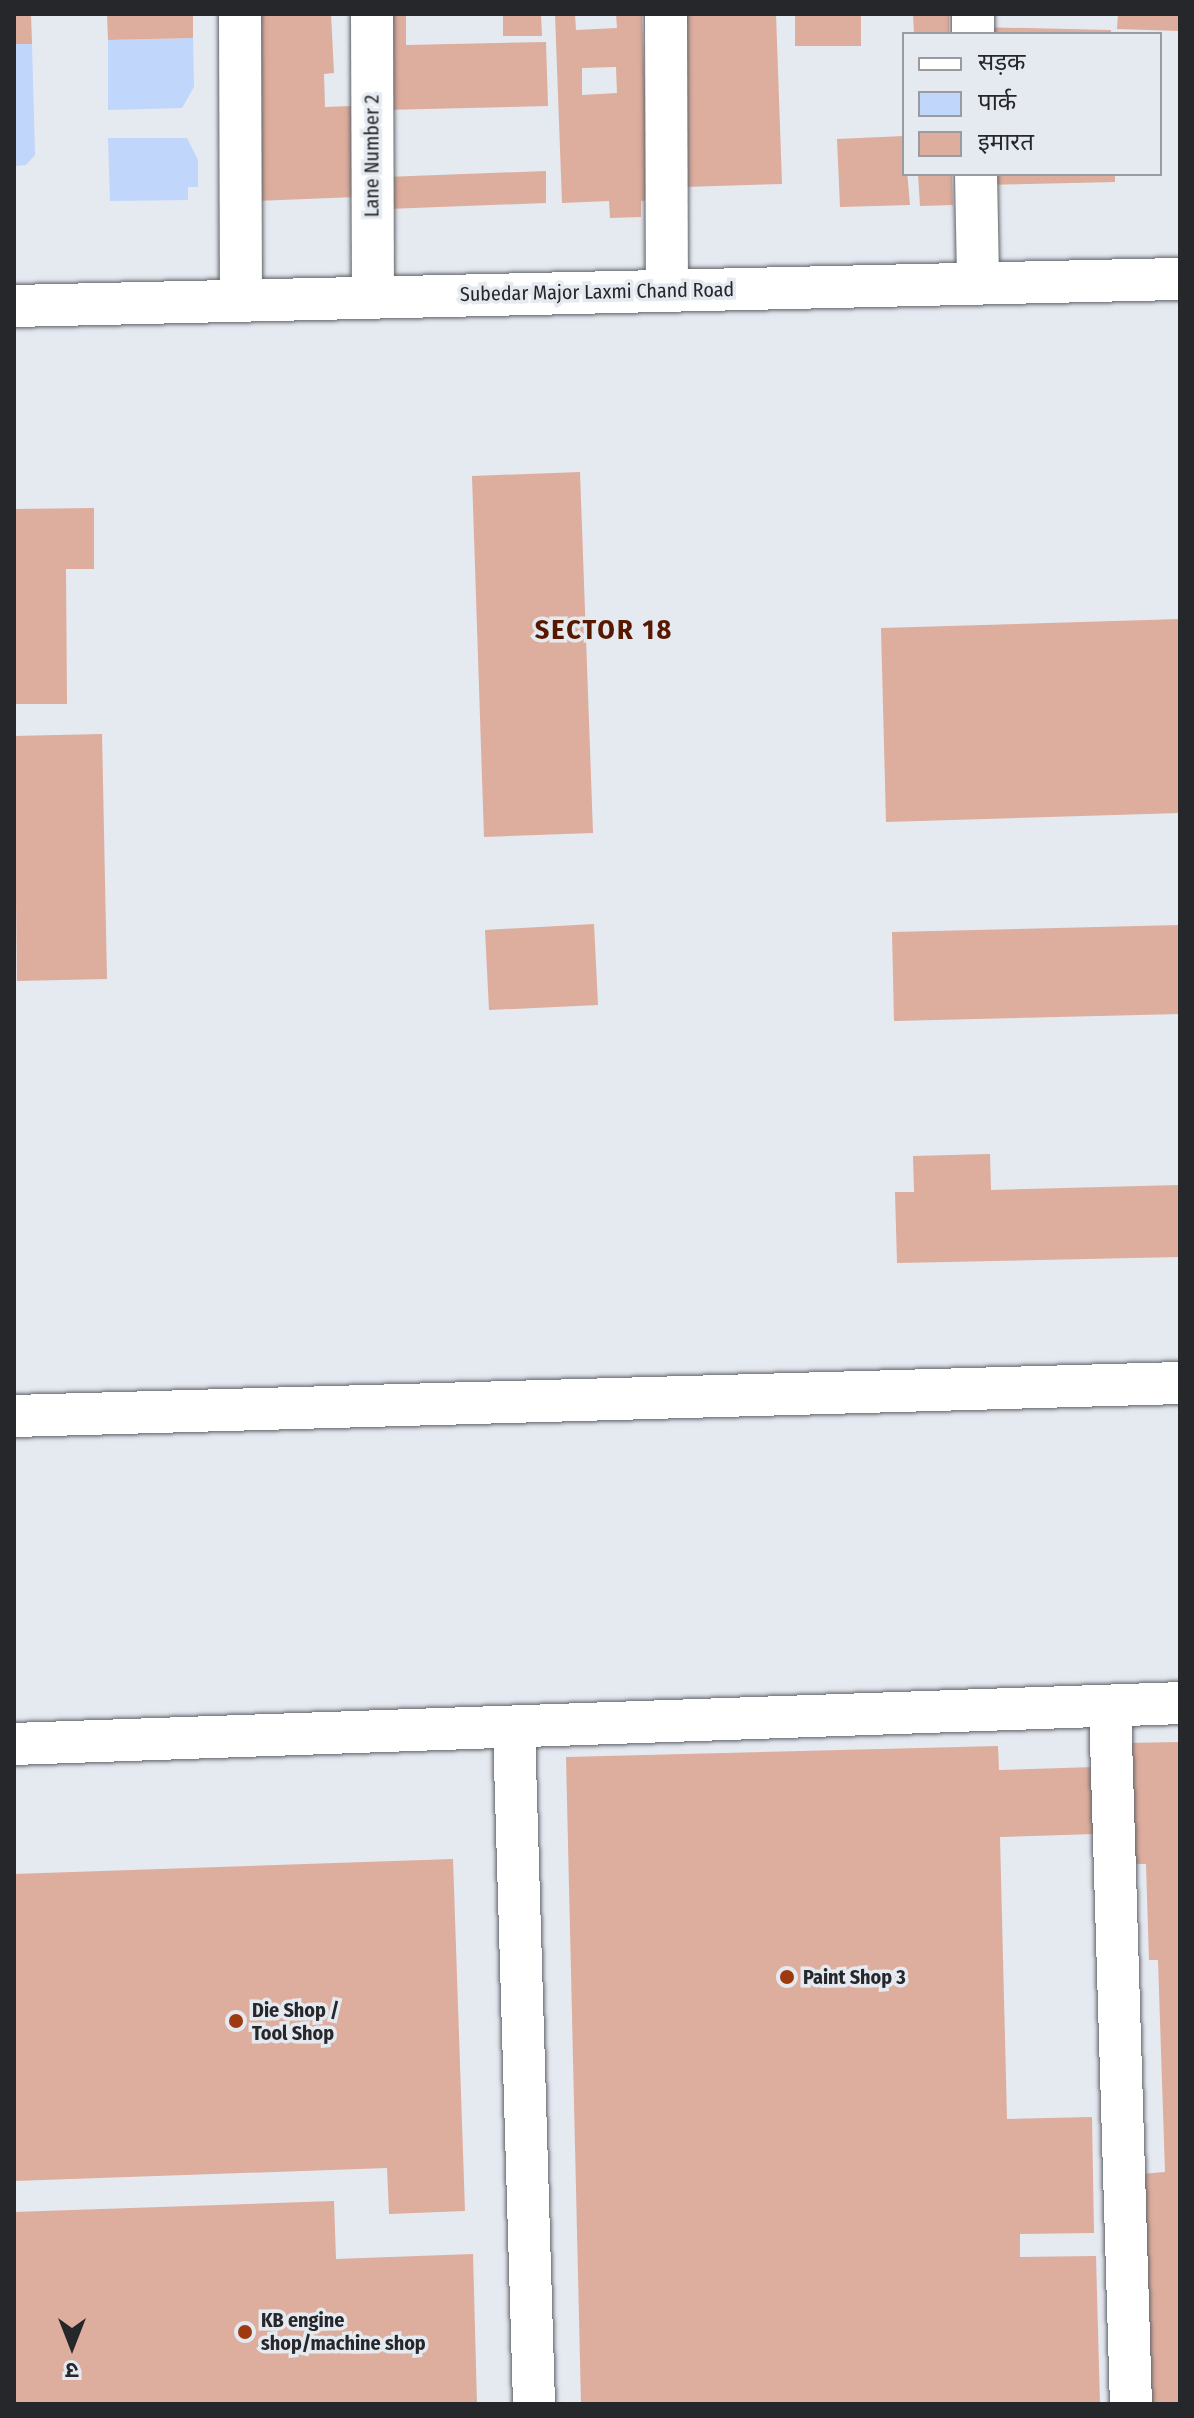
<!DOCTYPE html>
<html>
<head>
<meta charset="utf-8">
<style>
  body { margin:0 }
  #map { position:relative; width:1194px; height:2418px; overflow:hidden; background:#e5e9f0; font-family:"Fira Sans Condensed","Noto Sans Devanagari",sans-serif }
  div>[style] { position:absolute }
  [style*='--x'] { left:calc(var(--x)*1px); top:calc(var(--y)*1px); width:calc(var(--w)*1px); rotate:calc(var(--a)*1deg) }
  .green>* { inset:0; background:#c1d6fb }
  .building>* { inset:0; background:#ddad9d }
  .roads { filter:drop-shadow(0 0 2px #5f6368) drop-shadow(0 0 2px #5f6368) }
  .minor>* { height:42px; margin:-21px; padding:0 21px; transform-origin:21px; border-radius:21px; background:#fff }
  .dots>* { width:22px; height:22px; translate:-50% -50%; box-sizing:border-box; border:4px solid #e5e9f0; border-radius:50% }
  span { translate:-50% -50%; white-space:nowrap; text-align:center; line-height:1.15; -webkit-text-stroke:7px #e5e9f0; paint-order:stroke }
  .street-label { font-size:20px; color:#26272a }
  .poi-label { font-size:20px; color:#26272a; font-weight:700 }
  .left { translate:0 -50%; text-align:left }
  .district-label { font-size:28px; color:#581800; font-weight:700; letter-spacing:2px }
  .frame { position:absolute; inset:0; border:16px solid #26272a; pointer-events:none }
  .legend { position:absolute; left:902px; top:32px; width:260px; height:144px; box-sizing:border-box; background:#e5e9f0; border:2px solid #999ba1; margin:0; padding:10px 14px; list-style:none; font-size:24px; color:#26272a }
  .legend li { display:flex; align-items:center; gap:16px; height:40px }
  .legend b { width:40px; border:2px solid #999ba1 }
  .north { position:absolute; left:32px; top:2306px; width:80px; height:80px; -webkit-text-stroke:6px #e5e9f0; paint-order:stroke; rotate:180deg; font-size:22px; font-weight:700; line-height:32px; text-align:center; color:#26272a }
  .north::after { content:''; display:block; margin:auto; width:28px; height:36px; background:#26272a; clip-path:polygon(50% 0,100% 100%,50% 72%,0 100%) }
</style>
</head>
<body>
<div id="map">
  <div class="green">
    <i style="clip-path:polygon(193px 38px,194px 87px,182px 108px,108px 110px,108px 40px)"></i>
    <i style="clip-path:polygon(14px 44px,32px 44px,35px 155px,26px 165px,14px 166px)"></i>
    <i style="clip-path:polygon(108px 138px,187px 138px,198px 160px,198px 187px,188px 187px,188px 200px,110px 201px)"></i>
  </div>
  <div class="building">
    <i style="clip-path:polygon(14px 14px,31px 14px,32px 44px,14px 44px)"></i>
    <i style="clip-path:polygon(107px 14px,193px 14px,193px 38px,108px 40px)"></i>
    <i style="clip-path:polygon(256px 14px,331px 14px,334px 73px,324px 74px,325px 107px,351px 106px,355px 197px,256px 201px)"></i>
    <i style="clip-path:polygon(381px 14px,406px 14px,406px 45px,546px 42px,548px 106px,383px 110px)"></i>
    <i style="clip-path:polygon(503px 14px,541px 14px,542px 36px,503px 36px)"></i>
    <i style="clip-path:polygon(evenodd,555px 14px,575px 14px,576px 30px,617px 28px,616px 14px,642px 14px,649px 200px,641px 201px,641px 217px,610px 218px,609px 201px,562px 203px,555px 14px,616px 67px,617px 93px,582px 95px,582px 68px,616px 67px)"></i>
    <i style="clip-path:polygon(678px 14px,776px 14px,782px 184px,684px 187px)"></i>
    <i style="clip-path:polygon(795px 14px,861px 14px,861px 46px,795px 46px)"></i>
    <i style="clip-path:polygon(913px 14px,949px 14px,949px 34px,914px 34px)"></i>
    <i style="clip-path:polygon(1118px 14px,1180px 14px,1180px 31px,1117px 29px)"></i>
    <i style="clip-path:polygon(977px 27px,1111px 30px,1111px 34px,977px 34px)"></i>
    <i style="clip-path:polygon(904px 136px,910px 205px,840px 207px,837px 139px)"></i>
    <i style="clip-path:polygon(546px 171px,546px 203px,387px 209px,386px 177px)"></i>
    <i style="clip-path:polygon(918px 174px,952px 174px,953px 205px,920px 206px)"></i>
    <i style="clip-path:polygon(982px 174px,1115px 174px,1115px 182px,982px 185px)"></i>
    <i style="clip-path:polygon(580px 472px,593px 833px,484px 837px,472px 476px)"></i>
    <i style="clip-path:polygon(94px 508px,94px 569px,66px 569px,67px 704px,14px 704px,14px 509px)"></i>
    <i style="clip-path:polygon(1180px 619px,1180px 813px,886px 822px,881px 628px)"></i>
    <i style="clip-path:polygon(102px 734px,107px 979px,17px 981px,14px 736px)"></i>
    <i style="clip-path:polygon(594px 924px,598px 1005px,489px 1010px,485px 930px)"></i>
    <i style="clip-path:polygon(1180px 925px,1180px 1014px,894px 1021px,892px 932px)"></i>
    <i style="clip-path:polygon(990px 1154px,991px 1190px,1180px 1185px,1180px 1257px,897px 1263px,895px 1192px,914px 1192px,913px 1156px)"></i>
    <i style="clip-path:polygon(1180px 1742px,1180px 2404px,1148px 2404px,1141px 2174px,1165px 2172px,1158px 1960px,1149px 1960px,1146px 1864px,1128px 1864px,1127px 1833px,1000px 1837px,1007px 2119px,1092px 2117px,1094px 2233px,1020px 2234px,1020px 2257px,1096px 2256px,1100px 2404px,581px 2404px,566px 1757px,998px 1746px,999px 1770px,1125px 1766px,1124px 1743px)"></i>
    <i style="clip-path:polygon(453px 1859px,465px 2211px,389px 2214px,387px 2168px,14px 2181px,14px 1874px)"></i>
    <i style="clip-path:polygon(334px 2201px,336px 2259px,473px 2254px,477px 2404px,14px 2404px,14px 2212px)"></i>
  </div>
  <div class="roads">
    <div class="minor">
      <i style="--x:240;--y:14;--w:287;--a:89.8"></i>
      <i style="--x:372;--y:14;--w:283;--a:89.8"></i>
      <i style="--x:666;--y:14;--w:277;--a:89.8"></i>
      <i style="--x:973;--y:14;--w:20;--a:90"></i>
      <i style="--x:976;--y:174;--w:109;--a:88.9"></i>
      <i style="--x:14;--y:306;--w:1166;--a:-1.33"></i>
      <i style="--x:14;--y:1416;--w:1166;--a:-1.62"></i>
      <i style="--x:1110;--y:1706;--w:698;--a:88.28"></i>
      <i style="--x:514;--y:1729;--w:675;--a:88.3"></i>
      <i style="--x:14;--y:1744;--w:1167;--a:-2.01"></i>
    </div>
  </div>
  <div class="dots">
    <i style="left:787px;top:1977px;background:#9f390f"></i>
    <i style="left:236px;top:2021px;background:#9f390f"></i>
    <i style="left:245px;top:2332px;background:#9f390f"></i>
  </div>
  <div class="street-label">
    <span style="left:372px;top:156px;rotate:-90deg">Lane Number 2</span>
    <span style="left:597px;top:292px;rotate:-1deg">Subedar Major Laxmi Chand Road</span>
  </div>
  <div class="poi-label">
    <span class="left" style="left:803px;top:1977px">Paint Shop 3</span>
    <span class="left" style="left:252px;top:2022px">Die Shop /<br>Tool Shop</span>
    <span class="left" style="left:261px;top:2332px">KB engine<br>shop/machine shop</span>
  </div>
  <div class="district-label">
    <span style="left:604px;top:630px">SECTOR 18</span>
  </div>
  <div class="frame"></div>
  <ul class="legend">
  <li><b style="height:10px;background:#fff"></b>सड़क</li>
  <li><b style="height:22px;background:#c1d6fb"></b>पार्क</li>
  <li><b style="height:22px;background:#ddad9d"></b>इमारत</li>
  </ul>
  <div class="north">उ</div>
</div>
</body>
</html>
